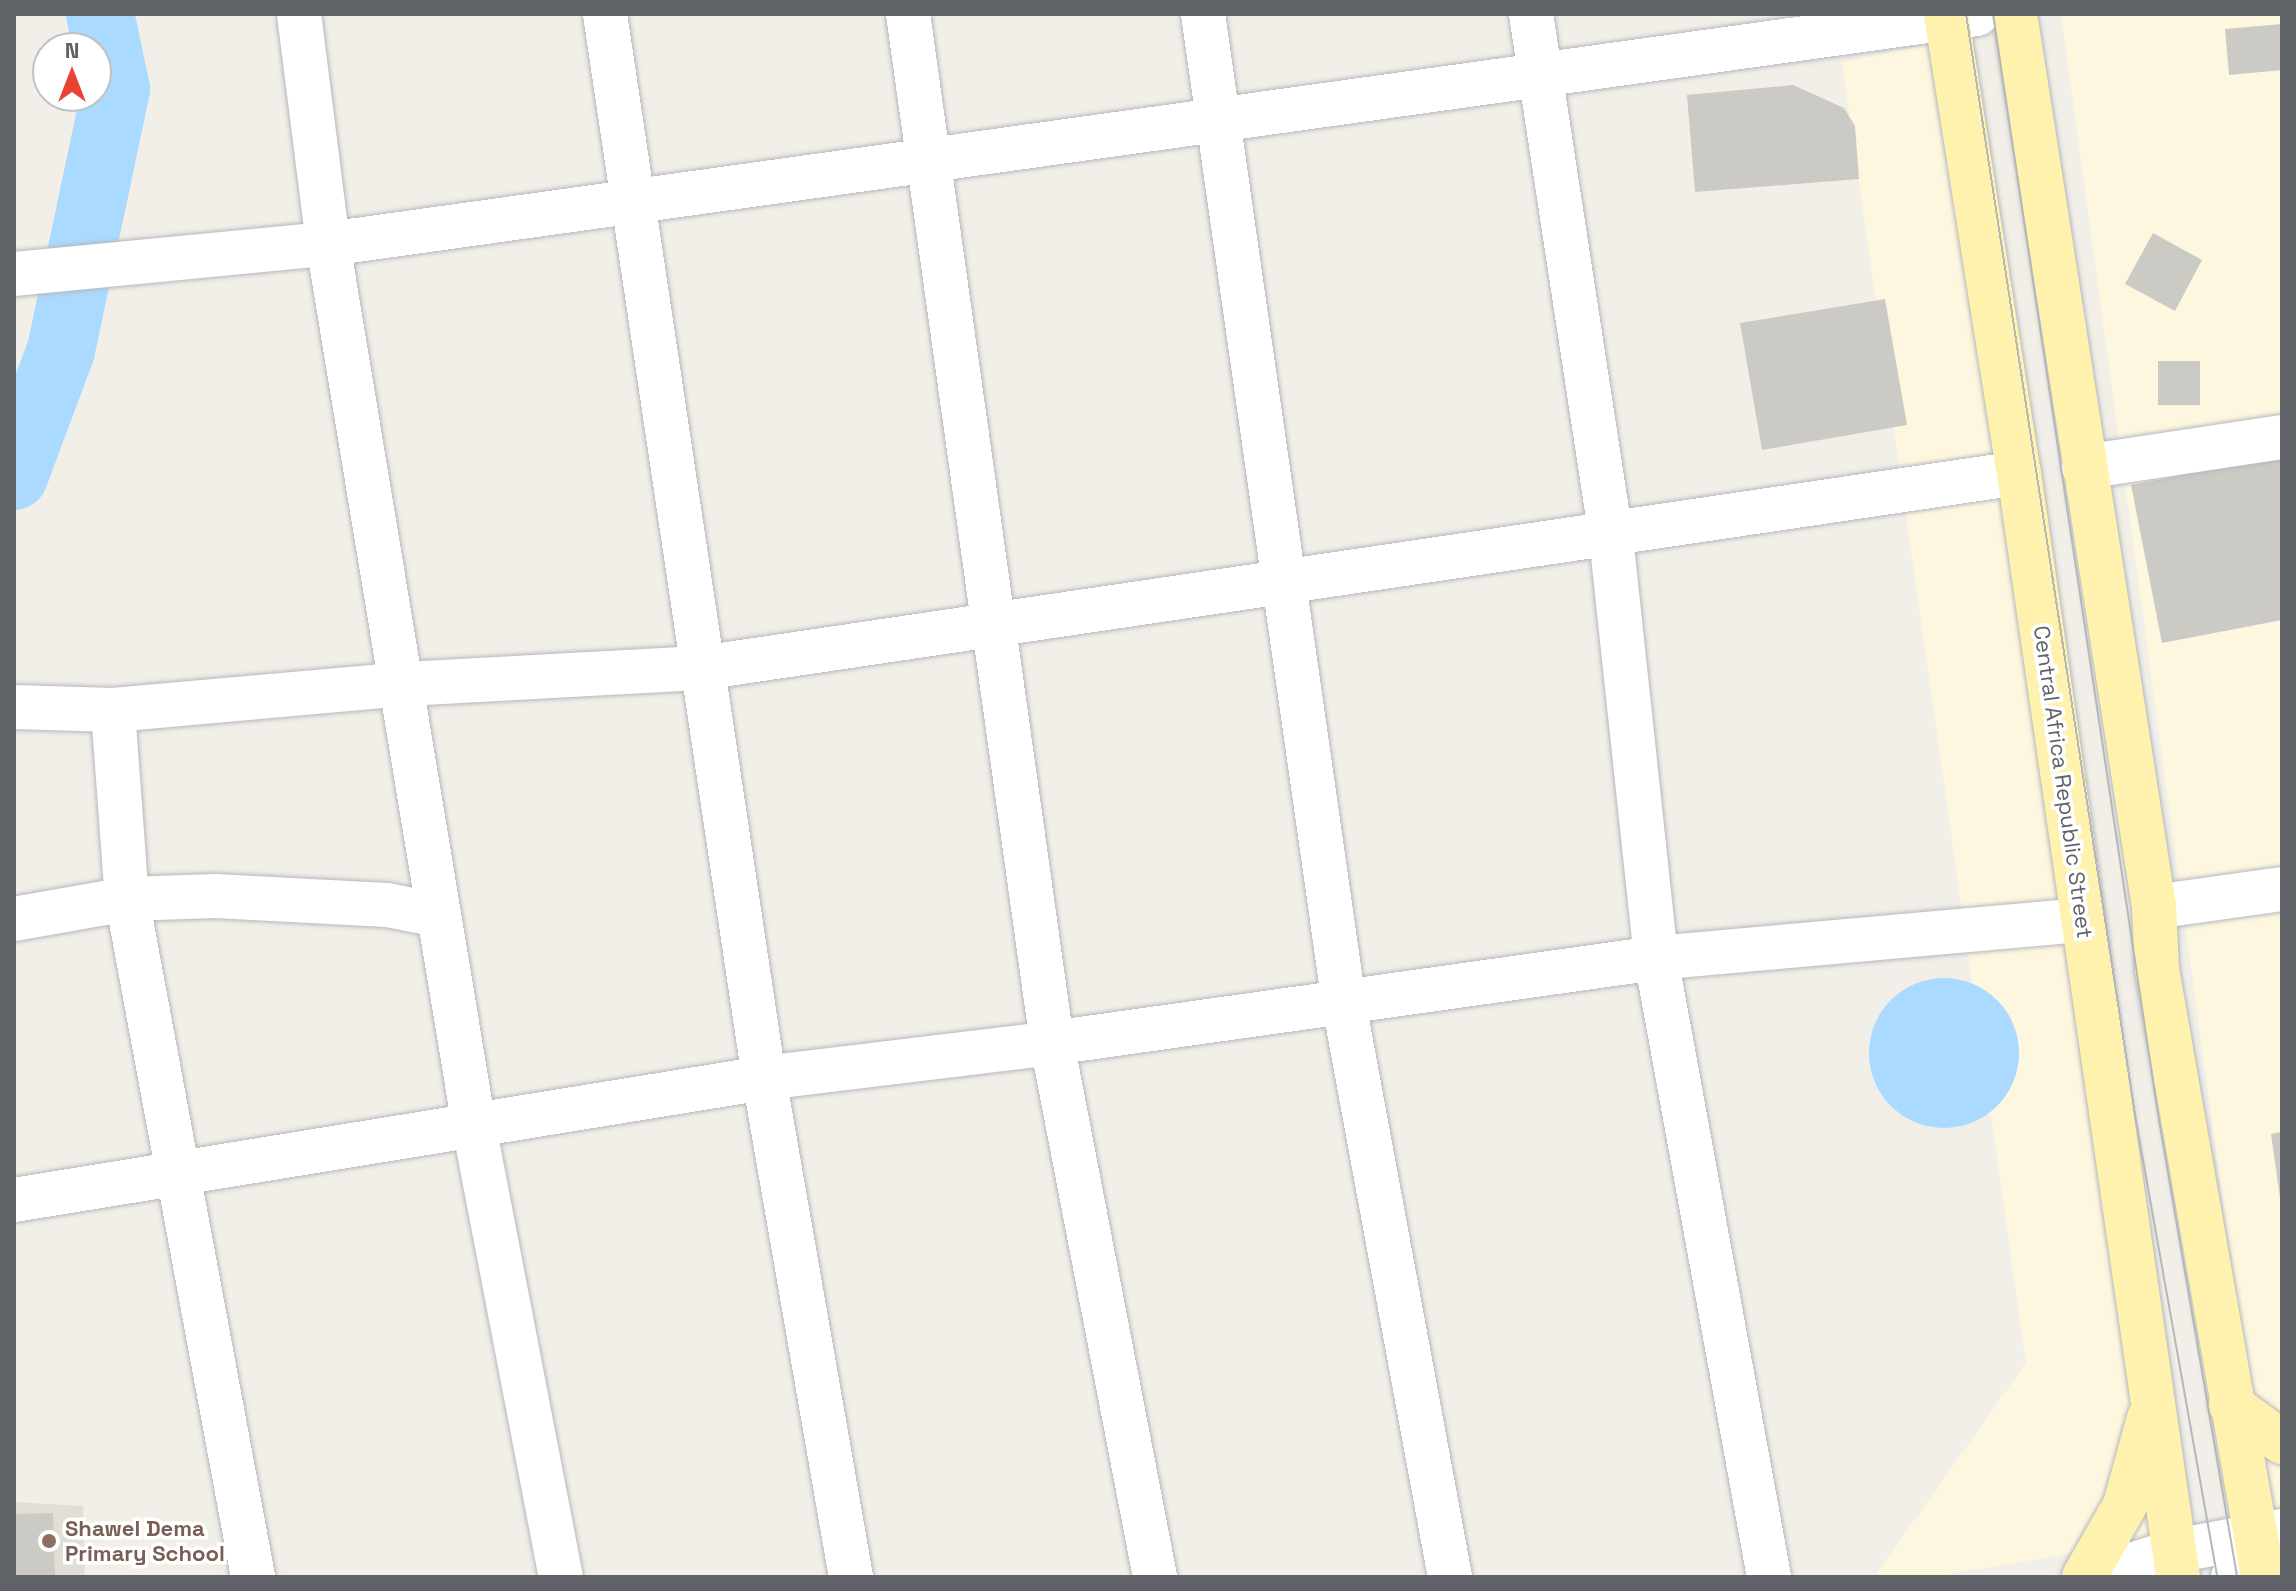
<!DOCTYPE html>
<html>
<head>
<meta charset="utf-8">
<style>
  body { margin:0 }
  #map { position:relative; width:2296px; height:1591px; overflow:hidden; background:#f1efe8; font-family:"Space Grotesk",sans-serif }
  div>[style] { position:absolute }
  [style*='--x'] { left:calc(var(--x)*1px); top:calc(var(--y)*1px); width:calc(var(--w)*1px); rotate:calc(var(--a)*1deg) }
  .commercial>* { inset:0; background:#fef7e0 }
  .education>* { inset:0; background:#e1ded6 }
  .water>* { inset:0; background:#aadaff }
  .round { border-radius:50% }
  .river>* { height:68px; margin:-34px; padding:0 34px; transform-origin:34px; border-radius:34px; background:#aadaff }
  .building>* { inset:0; background:#cccac5 }
  .roads { filter:drop-shadow(0 0 2px #b5b8bc) drop-shadow(0 0 2px #b5b8bc) }
  .street>* { height:44px; margin:-22px; padding:0 22px; transform-origin:22px; border-radius:22px; background:#fff }
  .secondary>* { height:44px; margin:-22px; padding:0 22px; transform-origin:22px; border-radius:22px; background:#fff }
  .primary>* { height:44px; margin:-22px; padding:0 22px; transform-origin:22px; border-radius:22px; background:#fff2af }
  .tram>* { height:2px; margin:-1px; padding:0 1px; transform-origin:1px; border-radius:1px; background:#b6b7b8 }
  .dots>* { width:22px; height:22px; translate:-50% -50%; box-sizing:border-box; border:4px solid #fff; border-radius:50% }
  span { translate:-50% -50%; white-space:nowrap; text-align:center; line-height:1.15; -webkit-text-stroke:7px #fff; paint-order:stroke }
  .street-label { font-size:22px; color:#5f6368 }
  .education-label { font-size:22px; color:#785e54; font-weight:700 }
  .left { translate:0 -50%; text-align:left }
  .frame { position:absolute; inset:0; border:16px solid #5f6368; pointer-events:none }
  .north { position:absolute; left:32px; top:32px; width:80px; height:80px; box-sizing:border-box; background:#fff; border:2px solid #bfc1c3; border-radius:50%; rotate:0deg; font-size:22px; font-weight:700; line-height:32px; text-align:center; color:#5f6368 }
  .north::after { content:''; display:block; margin:auto; width:28px; height:36px; background:#ea4335; clip-path:polygon(50% 0,100% 100%,50% 72%,0 100%) }
</style>
</head>
<body>
<div id="map">
  <div class="commercial">
    <i style="clip-path:polygon(2061px 14px,2282px 14px,2282px 1533px,2268px 1533px)"></i>
    <i style="clip-path:polygon(1939px 43px,2163px 1538px,1931px 1577px,1874px 1577px,2026px 1363px,1842px 62px)"></i>
  </div>
  <div class="education">
    <i style="clip-path:polygon(14px 1502px,83px 1506px,85px 1577px,14px 1577px)"></i>
  </div>
  <div class="water">
    <i class="round" style="left:1869px;top:978px;width:150px;height:150px"></i>
  </div>
  <div class="river">
    <i style="--x:14;--y:476;--w:134;--a:-69.5"></i>
    <i style="--x:61;--y:350;--w:267;--a:-78.1"></i>
    <i style="--x:116;--y:89;--w:77;--a:-102"></i>
  </div>
  <div class="building">
    <i style="clip-path:polygon(2282px 24px,2282px 70px,2229px 75px,2225px 29px)"></i>
    <i style="clip-path:polygon(1793px 85px,1844px 108px,1855px 126px,1859px 179px,1695px 192px,1687px 95px)"></i>
    <i style="clip-path:polygon(2153px 233px,2202px 260px,2175px 311px,2125px 284px)"></i>
    <i style="clip-path:polygon(1885px 299px,1907px 425px,1762px 450px,1740px 323px)"></i>
    <i style="clip-path:polygon(2158px 361px,2200px 361px,2200px 405px,2158px 405px)"></i>
    <i style="clip-path:polygon(2282px 456px,2282px 620px,2162px 643px,2131px 485px)"></i>
    <i style="clip-path:polygon(2282px 1132px,2282px 1198px,2280px 1198px,2271px 1134px)"></i>
    <i style="clip-path:polygon(53px 1513px,55px 1576px,14px 1577px,14px 1514px)"></i>
  </div>
  <div class="roads">
    <div class="street">
      <i style="--x:299;--y:14;--w:232;--a:82.8"></i>
      <i style="--x:328;--y:244;--w:894;--a:80.6"></i>
      <i style="--x:474;--y:1126;--w:459;--a:79.1"></i>
      <i style="--x:605;--y:14;--w:1076;--a:81.5"></i>
      <i style="--x:764;--y:1078;--w:507;--a:80.11"></i>
      <i style="--x:908;--y:14;--w:1039;--a:82.03"></i>
      <i style="--x:1052;--y:1043;--w:544;--a:79.08"></i>
      <i style="--x:1203;--y:14;--w:1000;--a:81.89"></i>
      <i style="--x:1344;--y:1004;--w:583;--a:79.52"></i>
      <i style="--x:1531;--y:14;--w:529;--a:81.3"></i>
      <i style="--x:1611;--y:537;--w:423;--a:83.9"></i>
      <i style="--x:1656;--y:958;--w:629;--a:79.65"></i>
      <i style="--x:2084;--y:467;--w:200;--a:-8.6"></i>
      <i style="--x:14;--y:707;--w:99;--a:1.7"></i>
      <i style="--x:113;--y:710;--w:292;--a:-5.1"></i>
      <i style="--x:404;--y:684;--w:297;--a:-3.1"></i>
      <i style="--x:701;--y:668;--w:1332;--a:-8.42"></i>
      <i style="--x:113;--y:710;--w:190;--a:85.8"></i>
      <i style="--x:127;--y:899;--w:690;--a:79.47"></i>
      <i style="--x:2154;--y:907;--w:129;--a:-8"></i>
      <i style="--x:14;--y:919;--w:115;--a:-10"></i>
      <i style="--x:127;--y:899;--w:88;--a:-2"></i>
      <i style="--x:215;--y:896;--w:172;--a:3"></i>
      <i style="--x:387;--y:905;--w:53;--a:10.9"></i>
      <i style="--x:14;--y:1200;--w:760;--a:-9.24"></i>
      <i style="--x:764;--y:1078;--w:290;--a:-6.9"></i>
      <i style="--x:1052;--y:1043;--w:610;--a:-8.01"></i>
      <i style="--x:1656;--y:958;--w:429;--a:-5.1"></i>
    </div>
    <div class="secondary">
      <i style="--x:14;--y:274;--w:315;--a:-5.5"></i>
      <i style="--x:328;--y:244;--w:1665;--a:-7.94"></i>
      <i style="--x:2095;--y:1577;--w:84;--a:-18"></i>
      <i style="--x:2175;--y:1551;--w:109;--a:-10.6"></i>
      <i style="--x:2233;--y:1577;--w:49;--a:-7"></i>
    </div>
    <div class="primary">
      <i style="--x:1946;--y:14;--w:465;--a:81"></i>
      <i style="--x:2019;--y:473;--w:1115;--a:81.8"></i>
      <i style="--x:2015;--y:14;--w:904;--a:81.15"></i>
      <i style="--x:2154;--y:907;--w:62;--a:87.2"></i>
      <i style="--x:2157;--y:969;--w:617;--a:80.11"></i>
      <i style="--x:2231;--y:1405;--w:63;--a:36"></i>
      <i style="--x:2084;--y:1577;--w:83;--a:-60.3"></i>
      <i style="--x:2125;--y:1505;--w:90;--a:-74.6"></i>
    </div>
  </div>
  <div class="tram">
    <i style="--x:1966;--y:14;--w:1114;--a:81.27"></i>
    <i style="--x:2135;--y:1115;--w:469;--a:79.9"></i>
    <i style="--x:1993;--y:14;--w:1112;--a:81.47"></i>
    <i style="--x:2158;--y:1114;--w:470;--a:80.3"></i>
  </div>
  <div class="dots">
    <i style="left:49px;top:1541px;background:#8d6e63"></i>
  </div>
  <div class="street-label">
    <span style="left:2063px;top:782px;rotate:82deg">Central Africa Republic Street</span>
  </div>
  <div class="education-label">
    <span class="left" style="left:65px;top:1541px">Shawel Dema<br>Primary School</span>
  </div>
  <div class="frame"></div>
  <div class="north">N</div>
</div>
</body>
</html>
